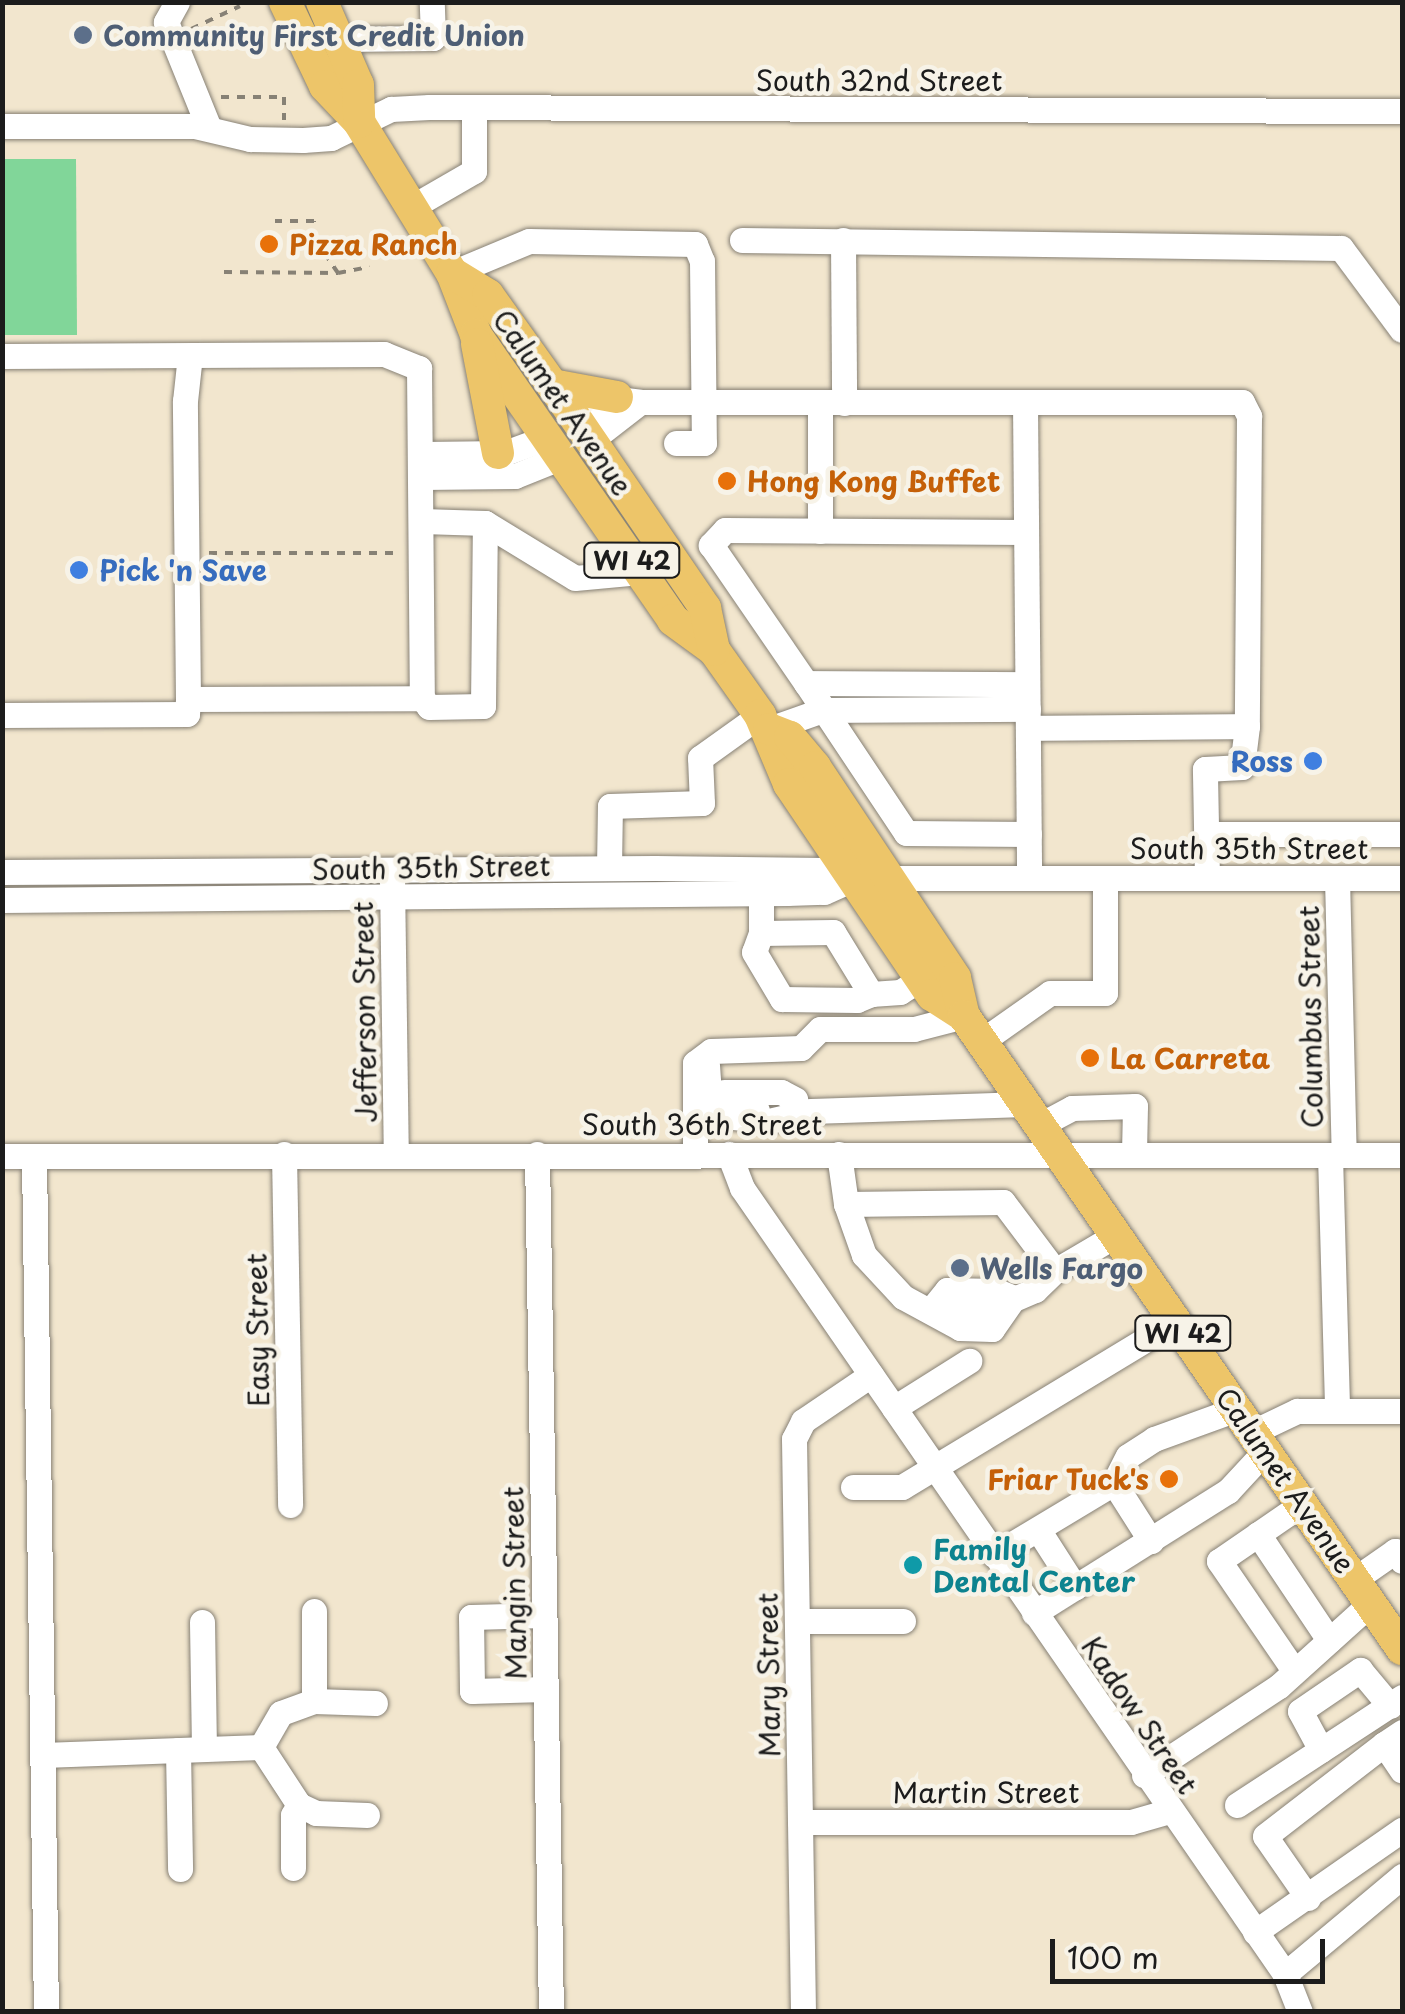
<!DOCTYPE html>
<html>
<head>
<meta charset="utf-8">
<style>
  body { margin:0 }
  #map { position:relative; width:1405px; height:2014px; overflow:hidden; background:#f2e6ce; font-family:"Playpen Sans",sans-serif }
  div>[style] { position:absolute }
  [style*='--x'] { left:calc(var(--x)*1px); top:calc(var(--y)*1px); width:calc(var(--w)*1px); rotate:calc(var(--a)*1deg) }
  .green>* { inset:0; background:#81d699 }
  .path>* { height:4px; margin-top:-2px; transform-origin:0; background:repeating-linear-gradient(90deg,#878175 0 8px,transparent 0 16px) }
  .roads { filter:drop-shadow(0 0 2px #878175) drop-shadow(0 0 2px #878175) }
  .minor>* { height:25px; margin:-12.5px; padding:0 12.5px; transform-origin:12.5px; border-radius:12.5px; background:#fff }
  .major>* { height:32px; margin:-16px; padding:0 16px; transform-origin:16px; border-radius:16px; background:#edc569 }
  .dots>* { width:28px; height:28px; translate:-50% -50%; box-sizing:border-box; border:5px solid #f7f3e8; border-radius:50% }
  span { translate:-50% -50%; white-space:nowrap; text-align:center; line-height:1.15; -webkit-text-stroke:9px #f7f3e8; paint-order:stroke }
  .shield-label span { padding:2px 8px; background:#f7f3e8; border:2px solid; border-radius:8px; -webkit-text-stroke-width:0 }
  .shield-label { font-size:25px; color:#1c1c1c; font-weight:700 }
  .service-label { font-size:28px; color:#4e5e75; font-weight:700 }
  .left { translate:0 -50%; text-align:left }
  .street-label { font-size:28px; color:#1c1c1c }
  .food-label { font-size:28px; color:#c56008; font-weight:700 }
  .right { translate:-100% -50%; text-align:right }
  .shop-label { font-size:28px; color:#366cbe; font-weight:700 }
  .culture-label { font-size:28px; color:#0d838f; font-weight:700 }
  .frame { position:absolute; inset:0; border:5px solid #1c1c1c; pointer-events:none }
  .scale { position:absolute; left:1050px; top:1939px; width:275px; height:45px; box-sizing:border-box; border:5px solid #1c1c1c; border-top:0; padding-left:12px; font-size:30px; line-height:35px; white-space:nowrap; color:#1c1c1c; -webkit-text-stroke:8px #f7f3e8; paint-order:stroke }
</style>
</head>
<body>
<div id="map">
  <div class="green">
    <i style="clip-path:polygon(3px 159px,76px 159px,77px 335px,3px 335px)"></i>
  </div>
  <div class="path">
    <i style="--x:191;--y:29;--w:54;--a:-25.1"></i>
    <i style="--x:221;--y:97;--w:63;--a:0"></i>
    <i style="--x:284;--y:97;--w:23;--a:90"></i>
    <i style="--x:224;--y:272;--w:114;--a:0.5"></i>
    <i style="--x:338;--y:273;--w:42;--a:-124.4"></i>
    <i style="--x:314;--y:238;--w:17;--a:-90"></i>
    <i style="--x:314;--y:221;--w:39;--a:180"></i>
    <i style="--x:338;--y:273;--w:32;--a:-11"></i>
    <i style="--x:209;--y:553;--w:191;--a:0"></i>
  </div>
  <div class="roads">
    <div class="minor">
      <i style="--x:177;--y:2;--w:23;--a:119"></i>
      <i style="--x:166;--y:22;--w:114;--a:67.9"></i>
      <i style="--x:339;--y:39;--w:94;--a:-0.6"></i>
      <i style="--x:433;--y:38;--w:36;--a:-92"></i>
      <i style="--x:2;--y:126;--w:193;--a:0"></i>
      <i style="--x:195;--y:126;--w:57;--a:13.3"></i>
      <i style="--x:250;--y:139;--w:53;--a:1.1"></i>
      <i style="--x:303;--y:140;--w:28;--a:-4"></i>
      <i style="--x:331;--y:138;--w:67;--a:-25.8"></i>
      <i style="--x:391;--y:109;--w:38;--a:-3"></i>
      <i style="--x:429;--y:107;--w:973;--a:0.24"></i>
      <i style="--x:410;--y:208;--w:74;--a:-30"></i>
      <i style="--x:474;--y:171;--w:64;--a:-90"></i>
      <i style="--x:742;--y:240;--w:599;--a:0.77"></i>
      <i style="--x:1341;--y:248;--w:102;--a:53.4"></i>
      <i style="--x:843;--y:240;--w:163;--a:89.6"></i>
      <i style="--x:452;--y:273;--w:83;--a:-22.6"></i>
      <i style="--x:529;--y:241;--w:166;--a:1"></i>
      <i style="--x:695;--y:244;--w:18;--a:68"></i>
      <i style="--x:702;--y:261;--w:182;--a:89.4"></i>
      <i style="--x:704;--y:443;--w:28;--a:180"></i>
      <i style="--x:2;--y:356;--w:382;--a:-0.3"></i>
      <i style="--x:384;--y:354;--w:38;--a:22"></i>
      <i style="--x:419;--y:368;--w:330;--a:89.5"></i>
      <i style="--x:422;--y:698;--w:11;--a:52"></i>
      <i style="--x:429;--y:707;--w:54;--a:-1.1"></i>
      <i style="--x:483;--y:706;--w:183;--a:-89.4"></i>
      <i style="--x:640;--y:402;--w:602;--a:0"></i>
      <i style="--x:1242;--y:402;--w:16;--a:63"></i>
      <i style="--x:1249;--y:416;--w:310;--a:90.4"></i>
      <i style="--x:1247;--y:726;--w:219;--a:179.5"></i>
      <i style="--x:820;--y:402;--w:129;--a:90"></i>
      <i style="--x:1025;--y:403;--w:475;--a:89.5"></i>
      <i style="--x:577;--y:420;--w:39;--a:-35"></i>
      <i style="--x:609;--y:398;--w:31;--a:7"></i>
      <i style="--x:640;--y:402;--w:62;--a:142.2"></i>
      <i style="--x:423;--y:454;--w:82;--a:-0.7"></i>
      <i style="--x:505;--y:453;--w:46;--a:-20.4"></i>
      <i style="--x:422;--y:477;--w:93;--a:-0.6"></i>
      <i style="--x:515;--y:476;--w:51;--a:-22"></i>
      <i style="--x:422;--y:521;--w:63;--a:1.8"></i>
      <i style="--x:485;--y:523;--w:105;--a:31.4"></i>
      <i style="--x:575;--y:578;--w:65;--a:-5.3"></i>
      <i style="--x:1025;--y:532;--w:300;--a:-179.6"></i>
      <i style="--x:725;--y:530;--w:21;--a:133"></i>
      <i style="--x:711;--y:545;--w:168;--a:55.5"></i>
      <i style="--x:806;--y:683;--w:221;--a:0.3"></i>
      <i style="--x:806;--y:683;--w:180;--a:56.3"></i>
      <i style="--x:906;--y:833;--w:123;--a:0.5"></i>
      <i style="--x:188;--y:699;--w:298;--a:-90.6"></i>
      <i style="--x:185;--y:401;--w:46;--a:-83.8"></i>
      <i style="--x:2;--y:715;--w:185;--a:-0.3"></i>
      <i style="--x:187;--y:714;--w:15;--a:-86"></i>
      <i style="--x:188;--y:699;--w:234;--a:-0.2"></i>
      <i style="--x:769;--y:729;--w:57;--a:-19.4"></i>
      <i style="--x:823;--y:710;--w:205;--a:-0.3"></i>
      <i style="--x:1206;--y:834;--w:196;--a:0"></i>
      <i style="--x:609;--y:868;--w:62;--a:-89.1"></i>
      <i style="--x:610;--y:806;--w:92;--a:-1.9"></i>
      <i style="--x:702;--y:803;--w:45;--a:-92.5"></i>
      <i style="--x:700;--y:758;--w:74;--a:-35.6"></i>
      <i style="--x:2;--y:872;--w:653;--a:-0.35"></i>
      <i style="--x:655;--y:868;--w:169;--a:0.7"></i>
      <i style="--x:824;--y:870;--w:32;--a:14"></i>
      <i style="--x:855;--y:878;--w:547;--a:0"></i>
      <i style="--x:1207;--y:878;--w:109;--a:-91.1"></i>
      <i style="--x:1205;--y:769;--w:37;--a:-3"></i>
      <i style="--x:1242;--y:767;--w:41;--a:-83"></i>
      <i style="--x:1337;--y:878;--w:277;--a:88.6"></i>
      <i style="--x:392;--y:880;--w:274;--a:89.2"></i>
      <i style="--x:761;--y:894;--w:39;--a:90"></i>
      <i style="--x:761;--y:933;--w:72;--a:-0.8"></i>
      <i style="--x:833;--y:932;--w:73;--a:58.5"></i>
      <i style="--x:871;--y:994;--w:29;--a:-4"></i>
      <i style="--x:900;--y:992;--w:25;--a:-32"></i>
      <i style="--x:2;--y:900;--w:785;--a:-0.51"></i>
      <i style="--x:787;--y:893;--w:37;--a:-2"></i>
      <i style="--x:824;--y:892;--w:34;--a:-24"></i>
      <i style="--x:761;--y:933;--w:20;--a:110"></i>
      <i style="--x:754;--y:952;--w:55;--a:59.2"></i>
      <i style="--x:782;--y:999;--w:75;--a:0.8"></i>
      <i style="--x:857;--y:1000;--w:15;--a:-23"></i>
      <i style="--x:982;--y:1041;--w:83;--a:-35.2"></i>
      <i style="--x:1050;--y:993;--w:55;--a:0"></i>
      <i style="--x:1105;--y:993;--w:115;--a:-90"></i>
      <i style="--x:707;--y:1065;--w:27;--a:86"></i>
      <i style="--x:709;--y:1092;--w:51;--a:20.6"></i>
      <i style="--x:724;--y:1092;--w:57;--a:0"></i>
      <i style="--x:781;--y:1092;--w:16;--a:27"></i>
      <i style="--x:697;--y:1113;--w:72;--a:6.3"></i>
      <i style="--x:769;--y:1121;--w:43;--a:-13.4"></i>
      <i style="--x:811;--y:1111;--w:214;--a:-1.9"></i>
      <i style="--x:1040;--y:1125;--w:36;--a:-28"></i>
      <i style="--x:1072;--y:1108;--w:63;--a:-1.8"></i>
      <i style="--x:1135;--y:1106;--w:48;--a:91.2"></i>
      <i style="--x:284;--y:1154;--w:351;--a:89"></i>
      <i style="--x:537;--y:1154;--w:858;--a:89.07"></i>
      <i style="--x:695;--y:1154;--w:91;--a:-90"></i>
      <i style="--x:695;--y:1063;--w:20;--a:-37"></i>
      <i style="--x:711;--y:1051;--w:90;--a:-1.9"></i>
      <i style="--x:801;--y:1048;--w:27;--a:-45"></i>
      <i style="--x:820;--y:1029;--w:94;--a:0"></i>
      <i style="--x:914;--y:1029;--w:52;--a:-14.6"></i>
      <i style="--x:729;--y:1154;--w:36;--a:69"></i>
      <i style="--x:742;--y:1188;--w:955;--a:55.36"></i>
      <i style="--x:1285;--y:1974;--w:41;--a:68.5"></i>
      <i style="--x:839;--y:1154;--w:50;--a:82"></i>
      <i style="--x:846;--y:1204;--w:157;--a:-0.7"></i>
      <i style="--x:1003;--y:1202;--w:86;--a:53"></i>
      <i style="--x:1055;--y:1271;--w:71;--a:-30.5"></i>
      <i style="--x:1330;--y:1155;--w:256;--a:88.4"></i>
      <i style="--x:2;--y:1156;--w:1400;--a:-0.04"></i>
      <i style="--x:34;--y:1156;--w:856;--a:89.2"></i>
      <i style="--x:846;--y:1204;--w:54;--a:70.6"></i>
      <i style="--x:864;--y:1255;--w:57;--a:47.1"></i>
      <i style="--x:903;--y:1297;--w:65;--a:28.5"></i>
      <i style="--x:960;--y:1328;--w:32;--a:2"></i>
      <i style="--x:992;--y:1329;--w:38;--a:-55"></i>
      <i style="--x:930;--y:1311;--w:63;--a:-2.7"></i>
      <i style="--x:993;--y:1308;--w:46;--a:-23.2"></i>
      <i style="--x:1035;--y:1290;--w:28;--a:-44"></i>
      <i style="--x:930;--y:1311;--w:27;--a:-51"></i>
      <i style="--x:947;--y:1290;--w:50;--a:1.1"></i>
      <i style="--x:997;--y:1291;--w:18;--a:22"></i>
      <i style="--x:894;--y:1408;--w:89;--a:-32.1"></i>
      <i style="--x:1253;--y:1432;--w:49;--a:-25.5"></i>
      <i style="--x:1297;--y:1411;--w:105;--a:0"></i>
      <i style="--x:1114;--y:1483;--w:69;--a:57.5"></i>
      <i style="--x:853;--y:1487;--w:49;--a:0"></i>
      <i style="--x:902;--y:1487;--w:320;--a:-31.2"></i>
      <i style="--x:1039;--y:1531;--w:67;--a:57.3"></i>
      <i style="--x:1258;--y:1534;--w:128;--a:56.2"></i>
      <i style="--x:994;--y:1555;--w:140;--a:-31"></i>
      <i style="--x:1114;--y:1483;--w:30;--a:-63"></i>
      <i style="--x:1128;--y:1456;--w:31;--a:-33"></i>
      <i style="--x:1154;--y:1439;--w:88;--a:-19.9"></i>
      <i style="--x:1355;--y:1579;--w:49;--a:-35"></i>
      <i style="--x:1395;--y:1551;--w:12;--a:55"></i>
      <i style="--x:314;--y:1611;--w:90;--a:90"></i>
      <i style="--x:1034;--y:1613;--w:229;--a:-32.2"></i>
      <i style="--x:1228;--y:1491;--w:54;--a:-47.2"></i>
      <i style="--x:544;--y:1615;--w:73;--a:178.4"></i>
      <i style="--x:471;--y:1617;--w:74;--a:89.2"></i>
      <i style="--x:472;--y:1691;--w:74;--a:-1.5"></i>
      <i style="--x:797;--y:1621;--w:106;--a:0"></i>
      <i style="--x:202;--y:1622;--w:127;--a:89.1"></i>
      <i style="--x:1293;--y:1669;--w:131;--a:-124.4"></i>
      <i style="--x:1219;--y:1561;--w:101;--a:-34.5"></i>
      <i style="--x:1402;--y:1732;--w:22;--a:146"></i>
      <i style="--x:1384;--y:1744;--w:32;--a:56"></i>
      <i style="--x:261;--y:1747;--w:69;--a:56.8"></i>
      <i style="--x:299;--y:1805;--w:19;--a:25"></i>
      <i style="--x:316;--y:1813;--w:51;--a:2.2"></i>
      <i style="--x:178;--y:1750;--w:119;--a:89"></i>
      <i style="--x:1321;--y:1750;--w:44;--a:-118.3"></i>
      <i style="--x:1300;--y:1711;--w:73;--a:-34.3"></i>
      <i style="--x:1360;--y:1670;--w:47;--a:50.2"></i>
      <i style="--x:43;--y:1755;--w:218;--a:-2.1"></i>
      <i style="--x:261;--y:1747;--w:39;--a:-60"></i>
      <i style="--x:281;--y:1713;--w:35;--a:-20"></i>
      <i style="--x:314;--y:1701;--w:61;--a:1.9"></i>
      <i style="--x:1144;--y:1775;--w:162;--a:-33.4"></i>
      <i style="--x:1279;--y:1686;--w:124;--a:-42.1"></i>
      <i style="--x:1237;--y:1805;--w:197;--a:-33.2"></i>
      <i style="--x:800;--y:1822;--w:331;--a:0"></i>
      <i style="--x:1131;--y:1822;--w:40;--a:-16"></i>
      <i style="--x:293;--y:1868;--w:53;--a:-90"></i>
      <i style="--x:293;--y:1815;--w:12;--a:-59"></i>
      <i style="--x:1308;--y:1898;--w:75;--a:-124.7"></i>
      <i style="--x:1265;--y:1836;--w:150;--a:-37.7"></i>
      <i style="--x:1255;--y:1932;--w:179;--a:-34.8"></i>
      <i style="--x:1285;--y:1974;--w:153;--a:-39.9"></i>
      <i style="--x:803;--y:2012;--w:573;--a:-90.9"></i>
      <i style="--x:794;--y:1439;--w:20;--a:-63"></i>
      <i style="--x:803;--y:1421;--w:82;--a:-34.1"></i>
    </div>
    <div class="major">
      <i style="--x:285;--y:2;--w:93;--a:64.5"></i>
      <i style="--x:325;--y:86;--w:50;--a:46.6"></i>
      <i style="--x:359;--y:122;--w:177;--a:58.4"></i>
      <i style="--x:452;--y:273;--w:66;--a:68.8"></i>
      <i style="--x:476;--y:335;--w:346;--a:55.3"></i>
      <i style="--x:673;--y:620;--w:51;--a:36.2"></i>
      <i style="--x:714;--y:650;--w:80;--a:54.7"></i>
      <i style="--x:760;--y:715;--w:75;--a:67.2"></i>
      <i style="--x:789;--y:784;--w:255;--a:55.9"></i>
      <i style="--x:932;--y:995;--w:38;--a:33"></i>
      <i style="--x:322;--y:2;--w:90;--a:66.6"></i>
      <i style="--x:358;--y:85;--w:37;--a:88"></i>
      <i style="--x:452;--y:273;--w:42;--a:31.4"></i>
      <i style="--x:488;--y:295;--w:141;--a:54.5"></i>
      <i style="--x:570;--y:410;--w:240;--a:55.7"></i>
      <i style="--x:705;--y:608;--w:43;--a:77.9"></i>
      <i style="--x:477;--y:344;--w:111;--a:79.1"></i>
      <i style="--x:552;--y:385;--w:66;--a:10.5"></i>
      <i style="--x:769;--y:729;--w:22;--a:21"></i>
      <i style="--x:790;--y:737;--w:39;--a:50"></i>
      <i style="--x:815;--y:767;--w:253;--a:56.4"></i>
      <i style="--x:955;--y:978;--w:39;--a:77"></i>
      <i style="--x:964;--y:1016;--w:770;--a:55.32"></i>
    </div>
  </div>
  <div class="dots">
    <i style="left:83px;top:35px;background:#5c6f8a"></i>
    <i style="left:269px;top:244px;background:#e8710a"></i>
    <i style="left:727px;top:481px;background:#e8710a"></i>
    <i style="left:79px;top:570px;background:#3f7fe0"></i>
    <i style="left:1313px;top:761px;background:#3f7fe0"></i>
    <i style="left:1090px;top:1058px;background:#e8710a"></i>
    <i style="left:960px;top:1268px;background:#5c6f8a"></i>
    <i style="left:1169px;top:1479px;background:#e8710a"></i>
    <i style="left:913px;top:1565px;background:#0f9aa8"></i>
  </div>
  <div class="shield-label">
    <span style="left:632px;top:560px">WI 42</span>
    <span style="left:1183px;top:1333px">WI 42</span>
  </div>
  <div class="service-label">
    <span class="left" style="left:103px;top:35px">Community First Credit Union</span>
    <span class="left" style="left:980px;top:1268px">Wells Fargo</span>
  </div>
  <div class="street-label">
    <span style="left:879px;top:80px">South 32nd Street</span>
    <span style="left:563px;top:402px;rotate:55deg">Calumet Avenue</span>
    <span style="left:1249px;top:848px">South 35th Street</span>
    <span style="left:431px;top:867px;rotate:-1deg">South 35th Street</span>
    <span style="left:364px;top:1012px;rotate:-91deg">Jefferson Street</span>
    <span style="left:1310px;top:1017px;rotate:-91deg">Columbus Street</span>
    <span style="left:702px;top:1124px">South 36th Street</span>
    <span style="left:257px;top:1330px;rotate:-91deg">Easy Street</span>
    <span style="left:1286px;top:1480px;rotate:55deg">Calumet Avenue</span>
    <span style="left:514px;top:1583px;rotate:-91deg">Mangin Street</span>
    <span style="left:768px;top:1675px;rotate:-91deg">Mary Street</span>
    <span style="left:1140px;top:1715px;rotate:56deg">Kadow Street</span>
    <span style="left:986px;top:1792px">Martin Street</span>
  </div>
  <div class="food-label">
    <span class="left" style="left:289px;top:244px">Pizza Ranch</span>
    <span class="left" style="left:747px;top:481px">Hong Kong Buffet</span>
    <span class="left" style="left:1110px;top:1058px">La Carreta</span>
    <span class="right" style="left:1149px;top:1479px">Friar Tuck's</span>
  </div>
  <div class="shop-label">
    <span class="left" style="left:99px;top:570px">Pick 'n Save</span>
    <span class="right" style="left:1293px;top:761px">Ross</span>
  </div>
  <div class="culture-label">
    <span class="left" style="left:933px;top:1565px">Family<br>Dental Center</span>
  </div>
  <div class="frame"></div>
  <div class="scale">100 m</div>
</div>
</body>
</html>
